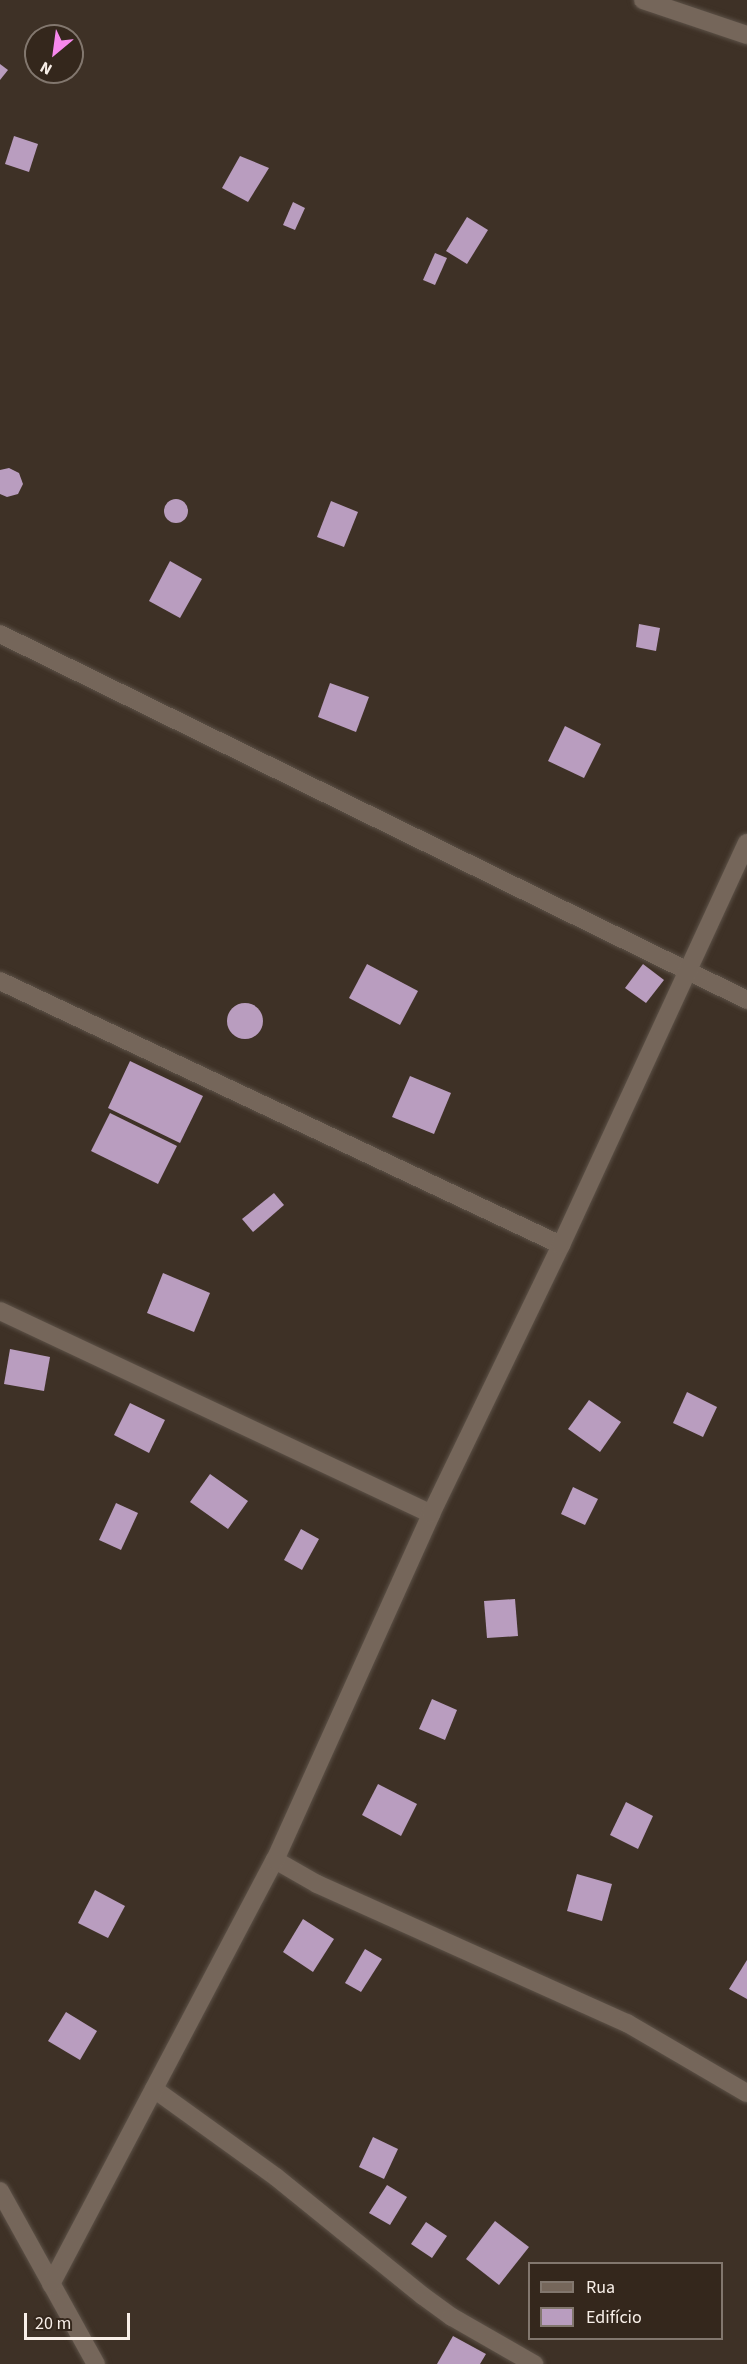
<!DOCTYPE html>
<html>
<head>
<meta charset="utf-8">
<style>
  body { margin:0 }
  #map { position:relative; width:747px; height:2364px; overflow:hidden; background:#3e3126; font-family:"Source Sans 3",sans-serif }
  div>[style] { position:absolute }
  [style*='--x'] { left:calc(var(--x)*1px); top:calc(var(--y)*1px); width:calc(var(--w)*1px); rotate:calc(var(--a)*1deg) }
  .building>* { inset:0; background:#b99dbf }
  .round { border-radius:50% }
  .roads { filter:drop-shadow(0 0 2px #5c5147) drop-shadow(0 0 2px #5c5147) }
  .minor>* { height:18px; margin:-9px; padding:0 9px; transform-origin:9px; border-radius:9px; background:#75665a }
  span { translate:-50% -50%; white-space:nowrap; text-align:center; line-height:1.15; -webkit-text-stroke:6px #34271c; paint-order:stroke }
  .legend { position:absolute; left:528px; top:2262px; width:195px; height:78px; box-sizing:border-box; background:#34271c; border:2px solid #82776e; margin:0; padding:8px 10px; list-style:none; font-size:18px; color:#f8efe8 }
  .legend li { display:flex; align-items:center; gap:12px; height:30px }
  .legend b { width:30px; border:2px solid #82776e }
  .north { position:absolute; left:24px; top:24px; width:60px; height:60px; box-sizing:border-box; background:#34271c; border:2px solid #82776e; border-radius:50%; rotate:209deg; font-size:16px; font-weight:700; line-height:24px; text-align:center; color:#f8efe8 }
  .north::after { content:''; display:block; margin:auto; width:21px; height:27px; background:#f788ec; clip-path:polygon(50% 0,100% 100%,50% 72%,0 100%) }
  .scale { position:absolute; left:24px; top:2313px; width:106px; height:27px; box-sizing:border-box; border:3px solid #f8efe8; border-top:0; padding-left:8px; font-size:18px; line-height:21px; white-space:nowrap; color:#f8efe8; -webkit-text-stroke:4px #34271c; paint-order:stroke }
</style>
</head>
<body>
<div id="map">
  <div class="building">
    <i style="clip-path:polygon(0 64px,8px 70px,0 80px)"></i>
    <i style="clip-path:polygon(14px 136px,38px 144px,29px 172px,5px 164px)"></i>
    <i style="clip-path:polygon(240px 156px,269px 168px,248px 202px,222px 188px)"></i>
    <i style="clip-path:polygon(293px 202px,305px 208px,295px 230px,283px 225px)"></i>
    <i style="clip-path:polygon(467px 217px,488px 230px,467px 264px,446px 251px)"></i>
    <i style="clip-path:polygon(435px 253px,447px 258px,435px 285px,423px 280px)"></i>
    <i style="clip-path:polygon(9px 468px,19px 473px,23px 484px,18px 494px,7px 497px,0 494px,0 470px)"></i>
    <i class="round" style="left:164px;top:499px;width:24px;height:24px"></i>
    <i style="clip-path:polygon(331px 501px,358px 512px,344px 547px,317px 537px)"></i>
    <i style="clip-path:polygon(170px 561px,202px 579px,180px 618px,149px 601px)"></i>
    <i style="clip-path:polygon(639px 624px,660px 628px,656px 651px,636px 647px)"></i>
    <i style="clip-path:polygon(330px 683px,369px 697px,356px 732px,318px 717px)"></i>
    <i style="clip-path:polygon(565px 726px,601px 744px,584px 778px,548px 761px)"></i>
    <i style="clip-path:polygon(367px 964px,418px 991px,400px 1025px,349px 998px)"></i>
    <i style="clip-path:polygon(643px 964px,664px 980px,646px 1003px,625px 988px)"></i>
    <i class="round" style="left:227px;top:1003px;width:36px;height:36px"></i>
    <i style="clip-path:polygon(130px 1061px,203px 1096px,180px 1143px,108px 1108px)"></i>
    <i style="clip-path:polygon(410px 1076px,451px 1093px,434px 1134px,392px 1117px)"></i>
    <i style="clip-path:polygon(110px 1113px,177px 1146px,158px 1184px,91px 1151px)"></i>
    <i style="clip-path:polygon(274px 1193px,284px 1205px,253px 1232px,242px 1219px)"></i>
    <i style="clip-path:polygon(163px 1273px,210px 1293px,194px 1332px,147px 1313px)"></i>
    <i style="clip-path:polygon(10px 1349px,50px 1357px,44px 1391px,4px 1384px)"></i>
    <i style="clip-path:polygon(687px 1392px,717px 1407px,703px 1437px,673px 1423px)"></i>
    <i style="clip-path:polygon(589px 1400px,621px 1422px,600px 1452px,568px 1429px)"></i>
    <i style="clip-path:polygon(130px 1403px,165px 1420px,149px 1453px,114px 1435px)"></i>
    <i style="clip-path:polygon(210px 1474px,248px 1501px,228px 1529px,190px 1502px)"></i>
    <i style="clip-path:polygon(573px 1487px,598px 1499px,585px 1525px,561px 1514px)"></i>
    <i style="clip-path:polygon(116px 1503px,138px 1513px,121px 1550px,99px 1540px)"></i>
    <i style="clip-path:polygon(301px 1529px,319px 1539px,302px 1570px,284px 1560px)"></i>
    <i style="clip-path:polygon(515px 1599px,518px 1636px,487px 1638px,484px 1601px)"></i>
    <i style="clip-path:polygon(432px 1699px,457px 1710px,445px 1740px,419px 1729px)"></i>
    <i style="clip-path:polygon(378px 1784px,417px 1804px,401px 1836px,362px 1815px)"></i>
    <i style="clip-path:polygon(626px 1802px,653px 1816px,638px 1849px,610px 1835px)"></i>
    <i style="clip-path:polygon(577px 1874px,612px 1884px,602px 1921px,567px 1911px)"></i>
    <i style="clip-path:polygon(95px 1890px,125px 1906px,108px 1938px,78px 1923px)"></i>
    <i style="clip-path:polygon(303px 1919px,334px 1939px,313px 1972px,283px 1952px)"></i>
    <i style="clip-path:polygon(365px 1949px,382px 1959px,361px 1992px,345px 1983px)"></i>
    <i style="clip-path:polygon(747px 1960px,747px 1999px,729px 1989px)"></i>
    <i style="clip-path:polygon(66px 2012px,97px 2031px,80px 2060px,48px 2041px)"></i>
    <i style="clip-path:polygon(373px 2137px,398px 2149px,384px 2179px,359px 2167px)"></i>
    <i style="clip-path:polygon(387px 2185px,407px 2197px,390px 2225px,369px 2213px)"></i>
    <i style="clip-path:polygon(495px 2221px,529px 2247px,499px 2285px,466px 2259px)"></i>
    <i style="clip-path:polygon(426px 2222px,447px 2236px,432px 2258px,411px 2244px)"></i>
    <i style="clip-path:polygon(453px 2336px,486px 2354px,480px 2364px,437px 2364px)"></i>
  </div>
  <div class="roads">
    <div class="minor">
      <i style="--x:643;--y:0;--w:110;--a:18.6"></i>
      <i style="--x:0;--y:634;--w:832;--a:26.1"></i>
      <i style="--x:0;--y:981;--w:620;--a:25.2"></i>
      <i style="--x:0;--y:1311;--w:476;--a:25.2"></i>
      <i style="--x:275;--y:1860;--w:48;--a:29.7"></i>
      <i style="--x:317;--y:1884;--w:340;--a:24.2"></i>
      <i style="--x:627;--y:2023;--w:139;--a:30.3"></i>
      <i style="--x:154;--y:2089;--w:150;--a:35.8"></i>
      <i style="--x:276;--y:2177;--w:189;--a:39"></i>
      <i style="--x:423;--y:2296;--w:36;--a:36"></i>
      <i style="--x:452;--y:2317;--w:95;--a:29.8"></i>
      <i style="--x:0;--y:2191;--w:198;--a:61"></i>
      <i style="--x:51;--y:2284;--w:480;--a:-62.2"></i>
      <i style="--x:275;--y:1860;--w:380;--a:-65.7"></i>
      <i style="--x:431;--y:1514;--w:299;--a:-64.2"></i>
      <i style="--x:561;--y:1245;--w:443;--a:-65.2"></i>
    </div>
  </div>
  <ul class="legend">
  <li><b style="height:8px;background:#75665a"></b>Rua</li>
  <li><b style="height:16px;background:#b99dbf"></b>Edifício</li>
  </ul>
  <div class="north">N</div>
  <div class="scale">20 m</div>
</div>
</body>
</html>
